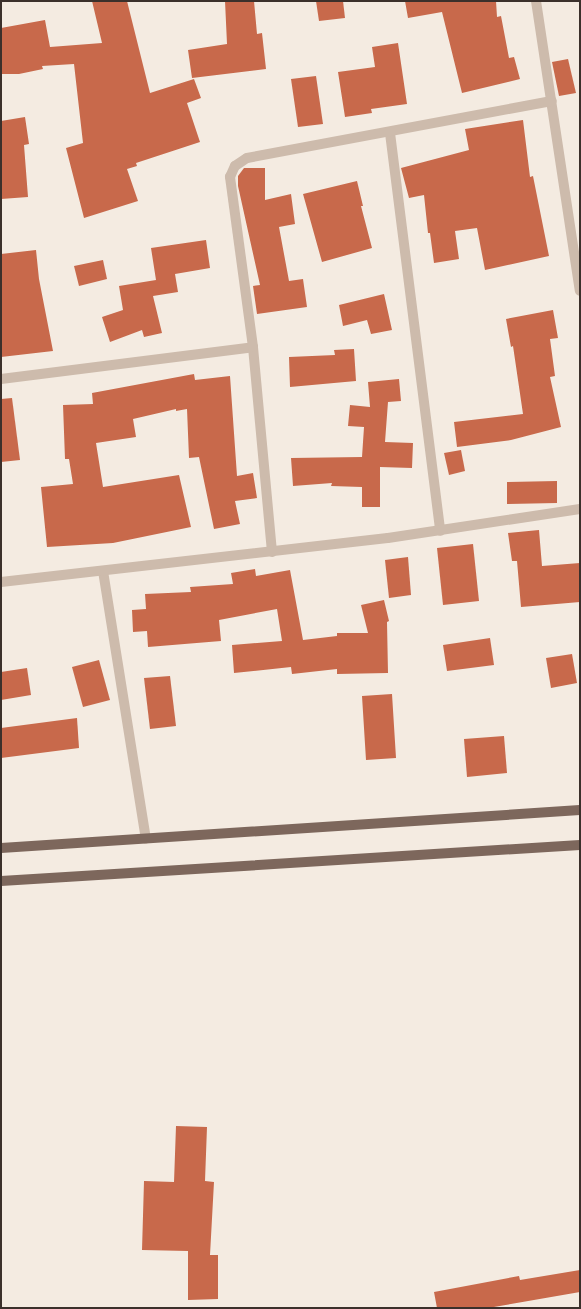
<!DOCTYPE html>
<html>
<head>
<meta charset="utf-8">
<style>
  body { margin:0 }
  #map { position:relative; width:581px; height:1309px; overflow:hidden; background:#f4ebe1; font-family:"Source Sans 3",sans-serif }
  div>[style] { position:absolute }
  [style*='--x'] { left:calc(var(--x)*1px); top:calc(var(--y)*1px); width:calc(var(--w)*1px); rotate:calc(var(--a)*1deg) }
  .building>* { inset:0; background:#c8694b }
  .minor>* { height:10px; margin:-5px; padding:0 5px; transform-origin:5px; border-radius:5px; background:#cdbbac }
  .primary>* { height:10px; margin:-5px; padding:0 5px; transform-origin:5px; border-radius:5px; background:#7d675c }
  span { translate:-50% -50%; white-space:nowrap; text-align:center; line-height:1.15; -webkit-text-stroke:3px #fbf5ee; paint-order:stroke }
  .frame { position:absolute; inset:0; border:2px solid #3b302b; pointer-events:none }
</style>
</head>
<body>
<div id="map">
  <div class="building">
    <i style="clip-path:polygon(92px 1px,127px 1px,150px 93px,194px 79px,201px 98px,187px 103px,200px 142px,136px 163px,137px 166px,127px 169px,138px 201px,84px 218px,66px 148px,83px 143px,74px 64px,42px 66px,43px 69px,19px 74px,1px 74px,1px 28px,45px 20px,50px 47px,102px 43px)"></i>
    <i style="clip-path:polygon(225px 1px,254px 1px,257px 34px,262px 33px,266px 69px,192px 78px,188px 50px,227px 44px)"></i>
    <i style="clip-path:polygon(316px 1px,343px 1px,345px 18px,319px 21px)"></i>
    <i style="clip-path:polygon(405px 1px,496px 1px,497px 17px,501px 16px,509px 58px,514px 57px,520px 79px,462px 93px,442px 12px,408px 18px)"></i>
    <i style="clip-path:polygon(398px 43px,407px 104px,371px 109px,372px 113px,345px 117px,338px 72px,375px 67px,372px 47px)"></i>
    <i style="clip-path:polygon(568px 59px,576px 93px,559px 96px,552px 62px)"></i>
    <i style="clip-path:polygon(316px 76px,323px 124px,298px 127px,291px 79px)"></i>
    <i style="clip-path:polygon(25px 117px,29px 144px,24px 145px,28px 197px,1px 199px,1px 121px)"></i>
    <i style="clip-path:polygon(523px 120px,530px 177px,533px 176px,549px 256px,485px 270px,477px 228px,455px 231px,459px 259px,434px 263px,430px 233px,428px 233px,424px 195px,409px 198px,401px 168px,469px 150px,465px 129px)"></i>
    <i style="clip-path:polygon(244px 168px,265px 168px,265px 200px,291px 194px,295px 224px,279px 227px,289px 281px,303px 279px,307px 307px,257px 314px,253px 286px,260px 285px,238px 186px,238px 176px)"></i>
    <i style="clip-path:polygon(357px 181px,363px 206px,361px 206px,372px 248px,322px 262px,303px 194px)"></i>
    <i style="clip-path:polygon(206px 240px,210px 268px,175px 274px,178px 292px,153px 296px,162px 333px,144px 337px,142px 330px,110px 342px,102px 317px,123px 310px,119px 286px,156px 280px,151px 248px)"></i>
    <i style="clip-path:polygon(36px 250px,39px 279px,53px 351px,1px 357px,1px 254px)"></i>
    <i style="clip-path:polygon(103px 260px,107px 279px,79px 286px,74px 266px)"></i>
    <i style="clip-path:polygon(384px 294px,392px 330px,371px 334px,367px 320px,343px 326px,339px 305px)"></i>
    <i style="clip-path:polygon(553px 310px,558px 338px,550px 339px,555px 376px,550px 377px,561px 427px,511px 440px,457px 447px,454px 422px,523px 414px,513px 346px,511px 347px,506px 319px)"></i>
    <i style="clip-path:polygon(354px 349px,356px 381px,290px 387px,289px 357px,335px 355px,334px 350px)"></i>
    <i style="clip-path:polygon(194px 374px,195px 380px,230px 376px,237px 476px,253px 473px,257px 498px,235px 501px,240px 524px,214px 529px,199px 457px,189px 458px,187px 409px,176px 411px,176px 409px,133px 419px,136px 437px,96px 443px,103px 487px,179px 475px,191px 527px,113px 543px,47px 547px,41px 487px,73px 484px,69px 459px,65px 459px,63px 405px,93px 404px,92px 393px)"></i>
    <i style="clip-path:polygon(399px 379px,401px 401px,388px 402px,385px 442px,413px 443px,412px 468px,380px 467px,380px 507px,362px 507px,362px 487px,331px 486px,332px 483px,293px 486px,291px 458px,362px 457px,364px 427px,348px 426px,350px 405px,370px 407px,368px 382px)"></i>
    <i style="clip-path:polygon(12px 398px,20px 460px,1px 462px,1px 399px)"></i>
    <i style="clip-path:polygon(461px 450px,465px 471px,449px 475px,444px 453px)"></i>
    <i style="clip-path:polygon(557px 481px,557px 503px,507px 504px,507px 482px)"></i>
    <i style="clip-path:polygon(539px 530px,542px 566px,580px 563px,580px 602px,521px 607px,517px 561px,512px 561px,508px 533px)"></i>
    <i style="clip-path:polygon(473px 544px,479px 601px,443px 605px,437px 548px)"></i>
    <i style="clip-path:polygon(408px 557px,411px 595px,389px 598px,385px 560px)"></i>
    <i style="clip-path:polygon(255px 569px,256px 576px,290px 570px,303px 640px,337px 636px,337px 633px,368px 633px,361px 605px,384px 600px,389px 621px,387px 622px,388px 673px,337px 674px,337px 669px,292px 674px,291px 667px,234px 673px,232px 645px,282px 641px,277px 609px,219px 620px,221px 641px,148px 647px,147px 631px,133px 632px,132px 610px,146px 609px,145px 594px,191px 592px,190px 587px,233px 584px,231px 573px)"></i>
    <i style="clip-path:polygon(490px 638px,494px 665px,447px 671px,443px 645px)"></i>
    <i style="clip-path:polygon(572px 654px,577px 683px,551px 688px,546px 658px)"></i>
    <i style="clip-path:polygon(99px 660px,110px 700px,83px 707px,72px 667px)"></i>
    <i style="clip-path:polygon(27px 668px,31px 695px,1px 700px,1px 672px)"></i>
    <i style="clip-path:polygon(170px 676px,176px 726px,150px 729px,144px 678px)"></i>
    <i style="clip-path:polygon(392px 694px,396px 758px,366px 760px,362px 696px)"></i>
    <i style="clip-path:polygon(77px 718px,79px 748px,1px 758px,1px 728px)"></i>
    <i style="clip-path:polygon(504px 736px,507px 773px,467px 777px,464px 739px)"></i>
    <i style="clip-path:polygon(176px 1126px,207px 1127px,205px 1181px,214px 1182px,210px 1255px,218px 1255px,218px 1299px,188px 1300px,188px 1251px,142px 1250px,144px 1181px,174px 1182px)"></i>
    <i style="clip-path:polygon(580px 1270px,580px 1292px,488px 1308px,437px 1308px,434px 1292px,519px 1276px,520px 1280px)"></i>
  </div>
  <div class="minor">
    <i style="--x:536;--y:1;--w:293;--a:81.4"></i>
    <i style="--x:390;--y:133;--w:401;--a:82.8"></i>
    <i style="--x:1;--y:379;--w:254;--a:-7.2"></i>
    <i style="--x:272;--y:552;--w:206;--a:-95.3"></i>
    <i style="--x:253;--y:347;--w:172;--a:-97.7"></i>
    <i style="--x:230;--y:177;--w:12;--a:-66"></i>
    <i style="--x:235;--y:166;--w:14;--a:-34"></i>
    <i style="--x:247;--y:158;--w:310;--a:-10.6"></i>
    <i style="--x:103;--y:571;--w:271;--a:80.9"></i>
    <i style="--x:1;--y:582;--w:389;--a:-6.5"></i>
    <i style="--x:388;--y:538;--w:194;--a:-8.6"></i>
  </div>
  <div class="primary">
    <i style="--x:1;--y:848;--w:580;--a:-3.75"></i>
    <i style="--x:1;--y:881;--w:580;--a:-3.56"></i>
  </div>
  <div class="frame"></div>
</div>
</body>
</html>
